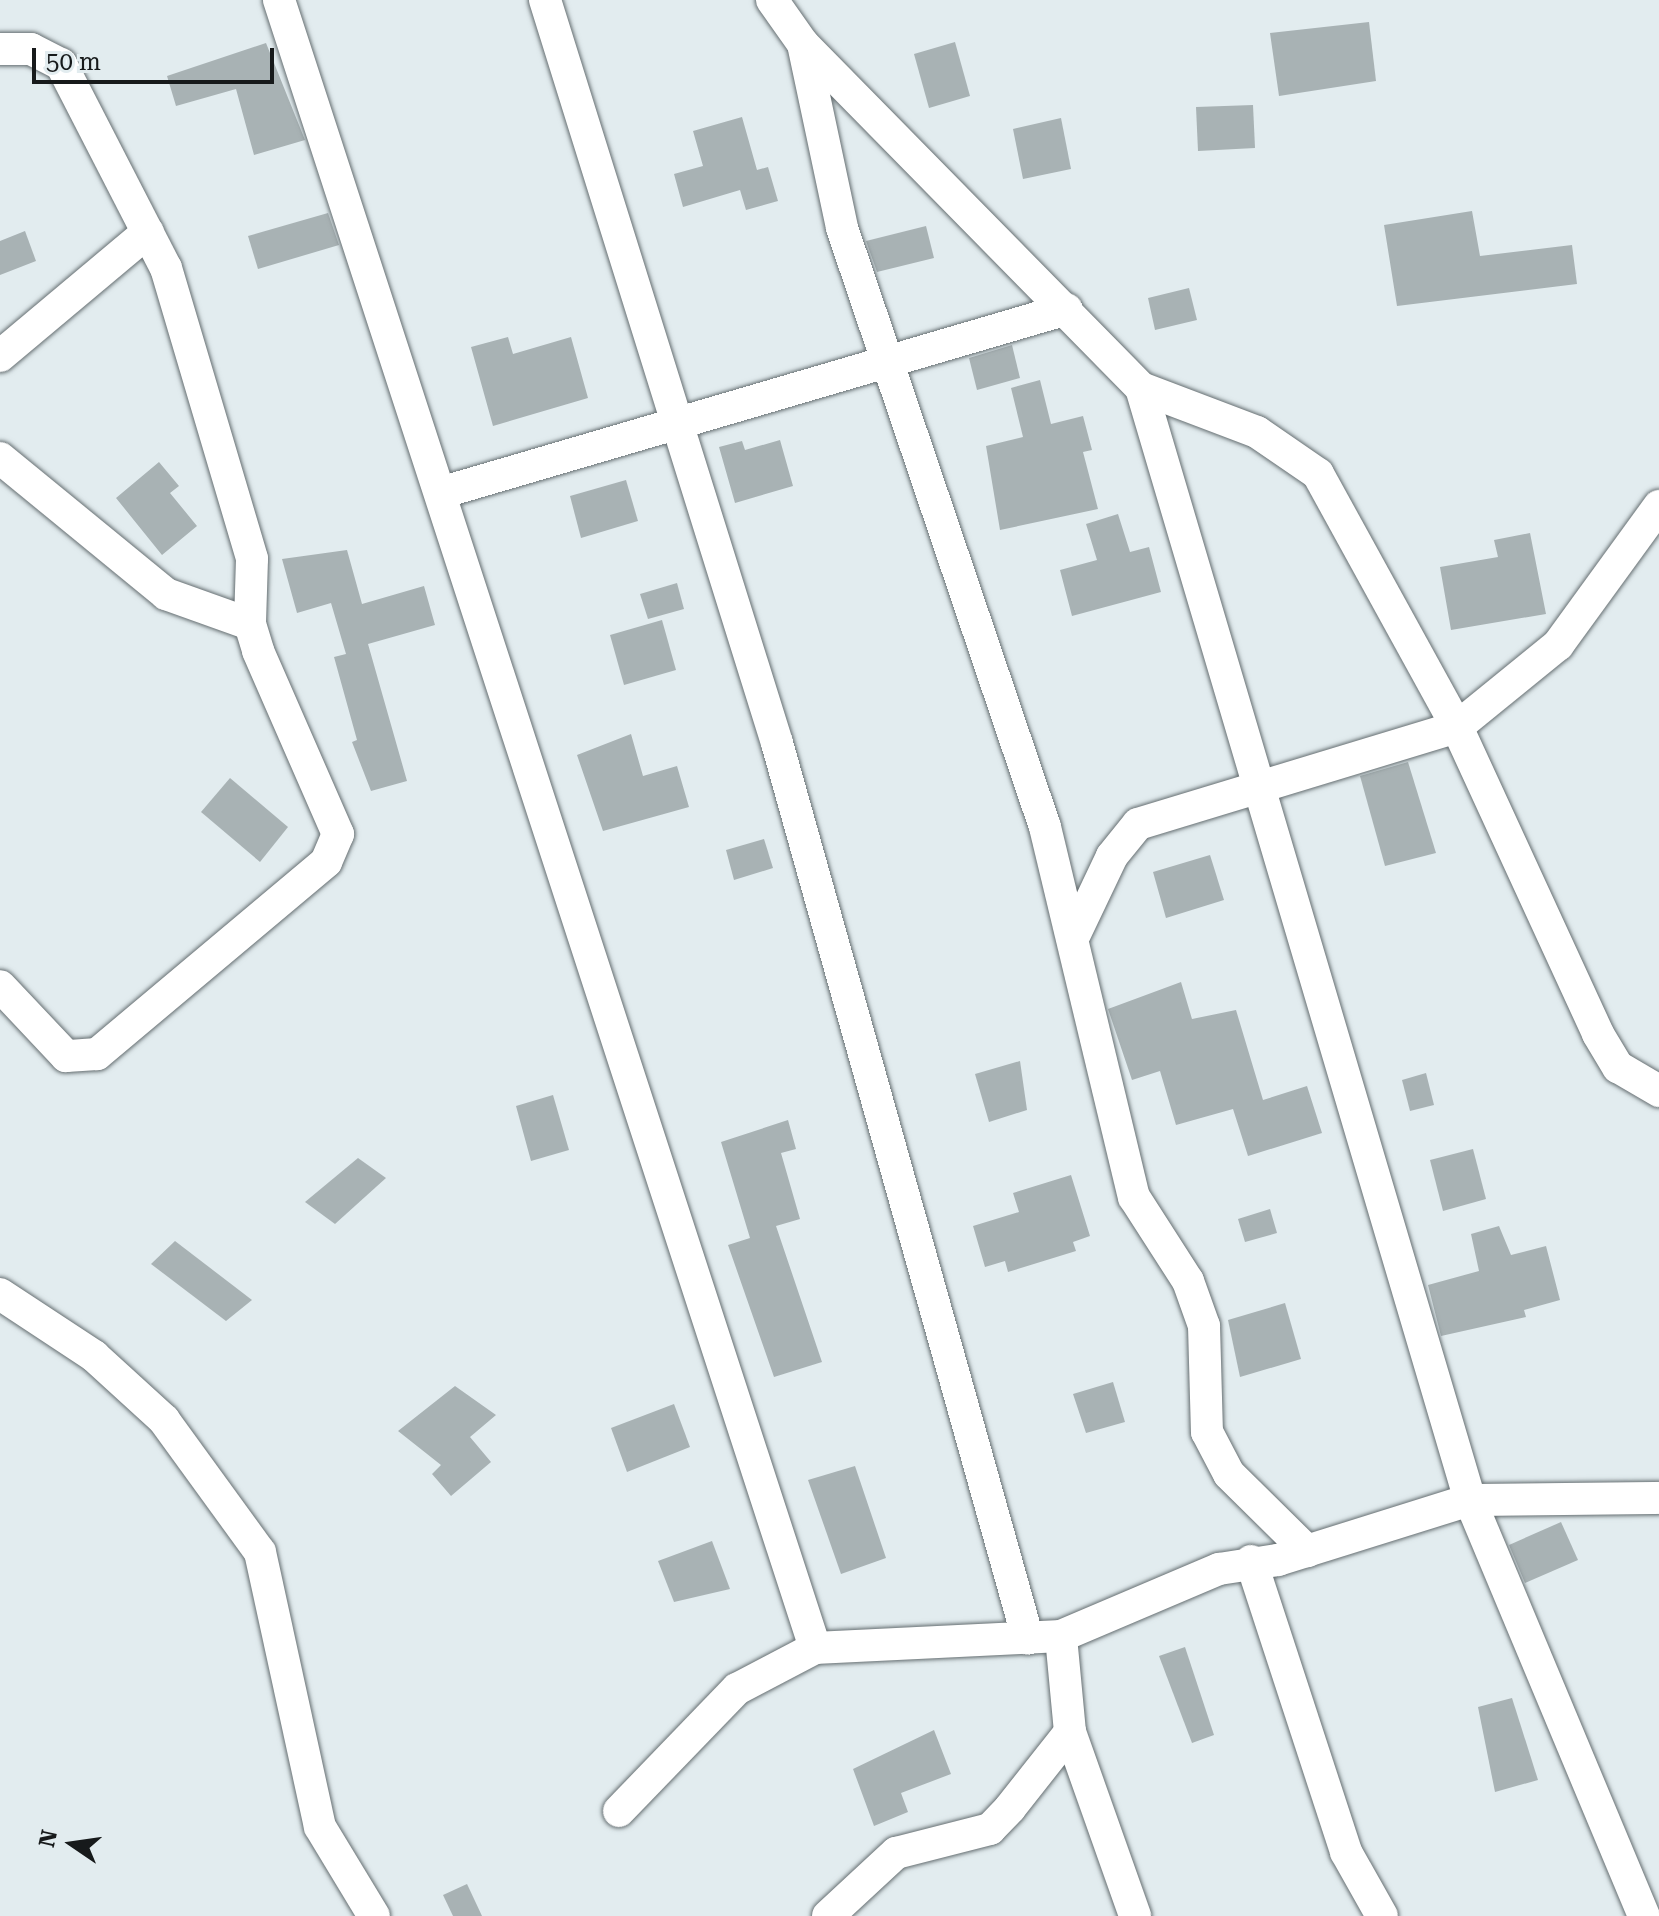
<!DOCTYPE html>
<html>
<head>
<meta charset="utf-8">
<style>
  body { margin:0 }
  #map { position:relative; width:1659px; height:1916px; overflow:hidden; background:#e2ecef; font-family:"Roboto Serif",serif }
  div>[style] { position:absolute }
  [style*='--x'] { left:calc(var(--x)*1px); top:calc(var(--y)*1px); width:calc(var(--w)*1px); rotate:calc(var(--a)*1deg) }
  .building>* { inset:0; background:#a8b2b4 }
  .roads { filter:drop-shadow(0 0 2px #656e71) drop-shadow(0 0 2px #656e71) }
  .minor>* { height:32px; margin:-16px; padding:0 16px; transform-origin:16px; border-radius:16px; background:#fff }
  span { translate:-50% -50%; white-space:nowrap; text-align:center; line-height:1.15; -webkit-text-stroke:6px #e2ecef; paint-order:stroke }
  .north { position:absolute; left:32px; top:1804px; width:80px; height:80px; -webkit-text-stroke:6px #e2ecef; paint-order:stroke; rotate:283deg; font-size:22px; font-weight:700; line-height:32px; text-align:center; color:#171a1b }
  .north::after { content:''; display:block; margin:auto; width:28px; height:36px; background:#171a1b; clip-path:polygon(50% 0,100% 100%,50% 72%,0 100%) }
  .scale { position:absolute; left:32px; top:48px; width:242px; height:36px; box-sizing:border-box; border:4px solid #171a1b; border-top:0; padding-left:10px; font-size:24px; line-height:28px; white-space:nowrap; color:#171a1b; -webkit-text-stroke:6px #e2ecef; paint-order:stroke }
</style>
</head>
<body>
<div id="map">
  <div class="building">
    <i style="clip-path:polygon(1369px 22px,1376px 81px,1279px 96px,1270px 33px)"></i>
    <i style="clip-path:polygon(955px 42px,970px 96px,929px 108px,914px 54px)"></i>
    <i style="clip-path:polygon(266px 43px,305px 140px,254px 155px,236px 89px,176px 106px,167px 76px)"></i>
    <i style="clip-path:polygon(1253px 105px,1255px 148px,1198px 151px,1196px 107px)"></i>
    <i style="clip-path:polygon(742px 117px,757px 170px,768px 167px,778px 201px,746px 210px,740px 190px,683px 207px,674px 174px,703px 166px,693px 131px)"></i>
    <i style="clip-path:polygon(1061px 118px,1071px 169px,1023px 179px,1013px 129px)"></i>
    <i style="clip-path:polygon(1472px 211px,1480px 256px,1572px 245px,1577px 284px,1397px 306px,1384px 225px)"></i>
    <i style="clip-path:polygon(328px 213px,339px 245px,258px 269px,248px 236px)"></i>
    <i style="clip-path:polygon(926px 226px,934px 258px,877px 272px,866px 241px)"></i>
    <i style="clip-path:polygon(25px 231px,36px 261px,0 275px,0 241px)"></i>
    <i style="clip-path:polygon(1189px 288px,1197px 320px,1155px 330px,1148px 298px)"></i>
    <i style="clip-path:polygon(508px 337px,513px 354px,571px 337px,588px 398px,493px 426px,471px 347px)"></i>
    <i style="clip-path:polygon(1012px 345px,1020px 378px,977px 390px,969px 358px)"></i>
    <i style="clip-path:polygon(1040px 380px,1051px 424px,1083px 416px,1092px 450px,1083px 452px,1098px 509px,1000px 530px,986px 446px,1023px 437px,1011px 388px)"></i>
    <i style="clip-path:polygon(780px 440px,793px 486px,735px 503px,719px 447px,742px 441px,745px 450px)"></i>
    <i style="clip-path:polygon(159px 462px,179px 486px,170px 493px,197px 526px,162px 555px,116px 498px)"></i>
    <i style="clip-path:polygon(626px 480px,638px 521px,581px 538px,570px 496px)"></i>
    <i style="clip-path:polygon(1118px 514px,1130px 552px,1149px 547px,1161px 592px,1072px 616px,1060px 570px,1097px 560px,1086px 524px)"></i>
    <i style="clip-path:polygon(1530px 533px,1546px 614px,1451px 630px,1440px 567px,1498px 557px,1494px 540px)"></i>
    <i style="clip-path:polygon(347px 550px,362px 604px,424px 586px,435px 625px,368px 644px,407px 781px,371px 791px,352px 742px,357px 740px,334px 657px,346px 654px,331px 603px,297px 613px,282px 559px)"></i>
    <i style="clip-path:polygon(677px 583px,684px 609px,648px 619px,640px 594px)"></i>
    <i style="clip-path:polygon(662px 620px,676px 670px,624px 685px,610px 635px)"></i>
    <i style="clip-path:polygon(631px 734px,643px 776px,677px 766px,689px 807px,603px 831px,577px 755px)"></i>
    <i style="clip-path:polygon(1408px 762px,1436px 853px,1385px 866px,1360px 776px)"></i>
    <i style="clip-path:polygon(230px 778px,288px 827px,260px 862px,201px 812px)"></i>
    <i style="clip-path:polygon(764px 839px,773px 868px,734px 880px,726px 850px)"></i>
    <i style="clip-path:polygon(1210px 855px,1224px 900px,1166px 918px,1153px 872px)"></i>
    <i style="clip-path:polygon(1181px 982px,1192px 1019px,1236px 1010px,1263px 1100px,1307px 1086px,1322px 1133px,1248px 1156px,1233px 1109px,1176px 1125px,1160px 1071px,1132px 1080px,1108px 1009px)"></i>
    <i style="clip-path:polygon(1020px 1061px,1027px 1110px,989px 1122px,975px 1074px)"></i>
    <i style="clip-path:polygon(1426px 1073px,1434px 1105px,1410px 1111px,1402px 1080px)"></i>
    <i style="clip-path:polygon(553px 1095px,569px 1150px,531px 1161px,516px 1106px)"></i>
    <i style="clip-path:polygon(788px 1120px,796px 1149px,781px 1153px,800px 1219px,776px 1226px,822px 1362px,774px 1377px,728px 1245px,750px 1238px,721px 1142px)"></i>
    <i style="clip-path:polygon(1473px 1149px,1486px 1199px,1443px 1211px,1430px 1160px)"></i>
    <i style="clip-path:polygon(358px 1158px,386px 1178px,335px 1224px,305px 1202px)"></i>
    <i style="clip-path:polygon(1071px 1175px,1090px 1236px,1073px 1242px,1076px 1251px,1008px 1272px,1005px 1261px,985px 1267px,973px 1226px,1019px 1212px,1013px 1193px)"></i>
    <i style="clip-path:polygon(1270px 1209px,1277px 1233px,1245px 1242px,1238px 1219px)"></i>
    <i style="clip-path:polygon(1499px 1226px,1511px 1255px,1546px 1246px,1560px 1300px,1524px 1310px,1526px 1317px,1441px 1336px,1428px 1285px,1479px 1271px,1471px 1234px)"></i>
    <i style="clip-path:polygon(175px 1241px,252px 1300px,226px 1321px,151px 1264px)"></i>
    <i style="clip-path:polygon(1285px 1303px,1301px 1359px,1240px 1377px,1228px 1320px)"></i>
    <i style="clip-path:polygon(1113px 1382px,1125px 1422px,1086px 1433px,1073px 1394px)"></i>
    <i style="clip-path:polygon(455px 1386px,496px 1415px,470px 1437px,491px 1462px,451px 1496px,432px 1474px,441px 1465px,398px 1431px)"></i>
    <i style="clip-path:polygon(674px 1404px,690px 1447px,627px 1472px,611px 1428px)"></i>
    <i style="clip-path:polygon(855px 1466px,886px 1558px,841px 1574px,808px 1480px)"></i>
    <i style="clip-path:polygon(1561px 1522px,1578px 1560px,1525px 1583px,1509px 1545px)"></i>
    <i style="clip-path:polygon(712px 1541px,730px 1589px,674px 1602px,658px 1561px)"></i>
    <i style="clip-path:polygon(1185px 1647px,1214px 1735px,1192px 1743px,1159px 1656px)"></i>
    <i style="clip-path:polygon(1512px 1698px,1538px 1780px,1495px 1792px,1478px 1707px)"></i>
    <i style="clip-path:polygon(934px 1730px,951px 1774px,901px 1793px,908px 1812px,874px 1826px,853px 1769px)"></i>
    <i style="clip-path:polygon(467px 1884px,482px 1916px,453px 1916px,443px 1895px)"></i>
  </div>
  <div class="roads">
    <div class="minor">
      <i style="--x:279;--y:0;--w:1733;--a:71.98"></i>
      <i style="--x:545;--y:0;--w:778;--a:72.66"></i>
      <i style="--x:777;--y:743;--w:930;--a:74.35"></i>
      <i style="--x:772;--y:0;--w:54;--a:54.8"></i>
      <i style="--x:803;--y:44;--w:482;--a:45.5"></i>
      <i style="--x:1141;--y:388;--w:124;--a:20.8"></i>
      <i style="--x:1257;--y:432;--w:74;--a:34.5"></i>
      <i style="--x:1318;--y:474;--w:289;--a:61.2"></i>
      <i style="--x:1457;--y:727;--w:338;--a:65.3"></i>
      <i style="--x:1598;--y:1034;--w:39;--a:59"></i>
      <i style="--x:1618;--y:1067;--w:48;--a:30.3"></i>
      <i style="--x:803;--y:44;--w:188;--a:78"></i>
      <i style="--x:842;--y:228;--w:632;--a:71.28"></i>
      <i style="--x:1045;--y:827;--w:381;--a:76.5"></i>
      <i style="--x:1134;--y:1197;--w:100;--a:57.3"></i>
      <i style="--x:1188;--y:1281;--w:48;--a:70.4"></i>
      <i style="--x:1204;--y:1326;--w:106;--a:88.4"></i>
      <i style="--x:1207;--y:1432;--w:47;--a:62.4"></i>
      <i style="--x:1229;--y:1474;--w:110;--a:44.6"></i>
      <i style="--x:0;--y:49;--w:31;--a:0"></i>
      <i style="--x:31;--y:49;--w:34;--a:27"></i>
      <i style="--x:61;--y:64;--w:229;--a:62.8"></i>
      <i style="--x:166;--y:268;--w:303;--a:73.5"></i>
      <i style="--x:252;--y:559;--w:65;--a:91.8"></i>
      <i style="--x:250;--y:624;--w:28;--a:73"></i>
      <i style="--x:258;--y:651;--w:200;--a:66.4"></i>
      <i style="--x:338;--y:834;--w:30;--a:113"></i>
      <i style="--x:326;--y:862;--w:299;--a:140"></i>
      <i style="--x:97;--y:1054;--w:31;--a:176"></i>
      <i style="--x:66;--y:1056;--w:96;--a:-133.3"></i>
      <i style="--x:0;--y:356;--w:193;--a:-40"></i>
      <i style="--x:1141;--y:388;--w:1160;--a:73.52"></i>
      <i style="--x:1470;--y:1500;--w:451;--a:67.3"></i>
      <i style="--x:0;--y:458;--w:215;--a:39.3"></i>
      <i style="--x:166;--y:594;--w:89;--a:19.7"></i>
      <i style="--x:440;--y:493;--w:653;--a:-16.35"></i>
      <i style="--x:1075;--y:934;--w:86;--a:-64.6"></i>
      <i style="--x:1112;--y:856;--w:41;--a:-50.9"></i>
      <i style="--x:1138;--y:824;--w:333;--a:-16.9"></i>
      <i style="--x:1457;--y:727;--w:130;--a:-39.1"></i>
      <i style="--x:1558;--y:645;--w:172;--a:-54"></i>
      <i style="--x:0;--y:1294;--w:113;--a:33.4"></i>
      <i style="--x:94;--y:1356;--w:95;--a:42.4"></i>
      <i style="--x:164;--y:1420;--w:163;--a:54"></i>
      <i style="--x:260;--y:1552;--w:281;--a:77.7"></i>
      <i style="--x:320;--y:1827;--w:104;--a:58.8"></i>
      <i style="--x:1251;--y:1561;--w:306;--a:71.9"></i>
      <i style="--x:1346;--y:1852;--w:73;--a:60.6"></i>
      <i style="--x:1070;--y:1732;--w:195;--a:70.5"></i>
      <i style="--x:619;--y:1811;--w:170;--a:-46"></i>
      <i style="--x:737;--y:1689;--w:88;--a:-27.7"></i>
      <i style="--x:815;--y:1648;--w:246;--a:-2.8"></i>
      <i style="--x:1061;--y:1636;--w:172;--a:-23"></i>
      <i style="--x:1219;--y:1569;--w:60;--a:-8.7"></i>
      <i style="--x:1278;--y:1560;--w:201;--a:-17.4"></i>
      <i style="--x:1470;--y:1500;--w:189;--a:-0.6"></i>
      <i style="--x:828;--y:1916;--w:93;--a:-42.8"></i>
      <i style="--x:896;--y:1853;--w:97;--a:-14.3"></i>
      <i style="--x:990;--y:1829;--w:29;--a:-46"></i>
      <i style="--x:1010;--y:1808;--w:97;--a:-51.7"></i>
      <i style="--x:1070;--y:1732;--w:96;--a:-95.4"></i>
    </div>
  </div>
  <div class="north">N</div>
  <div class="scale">50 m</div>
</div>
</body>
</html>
